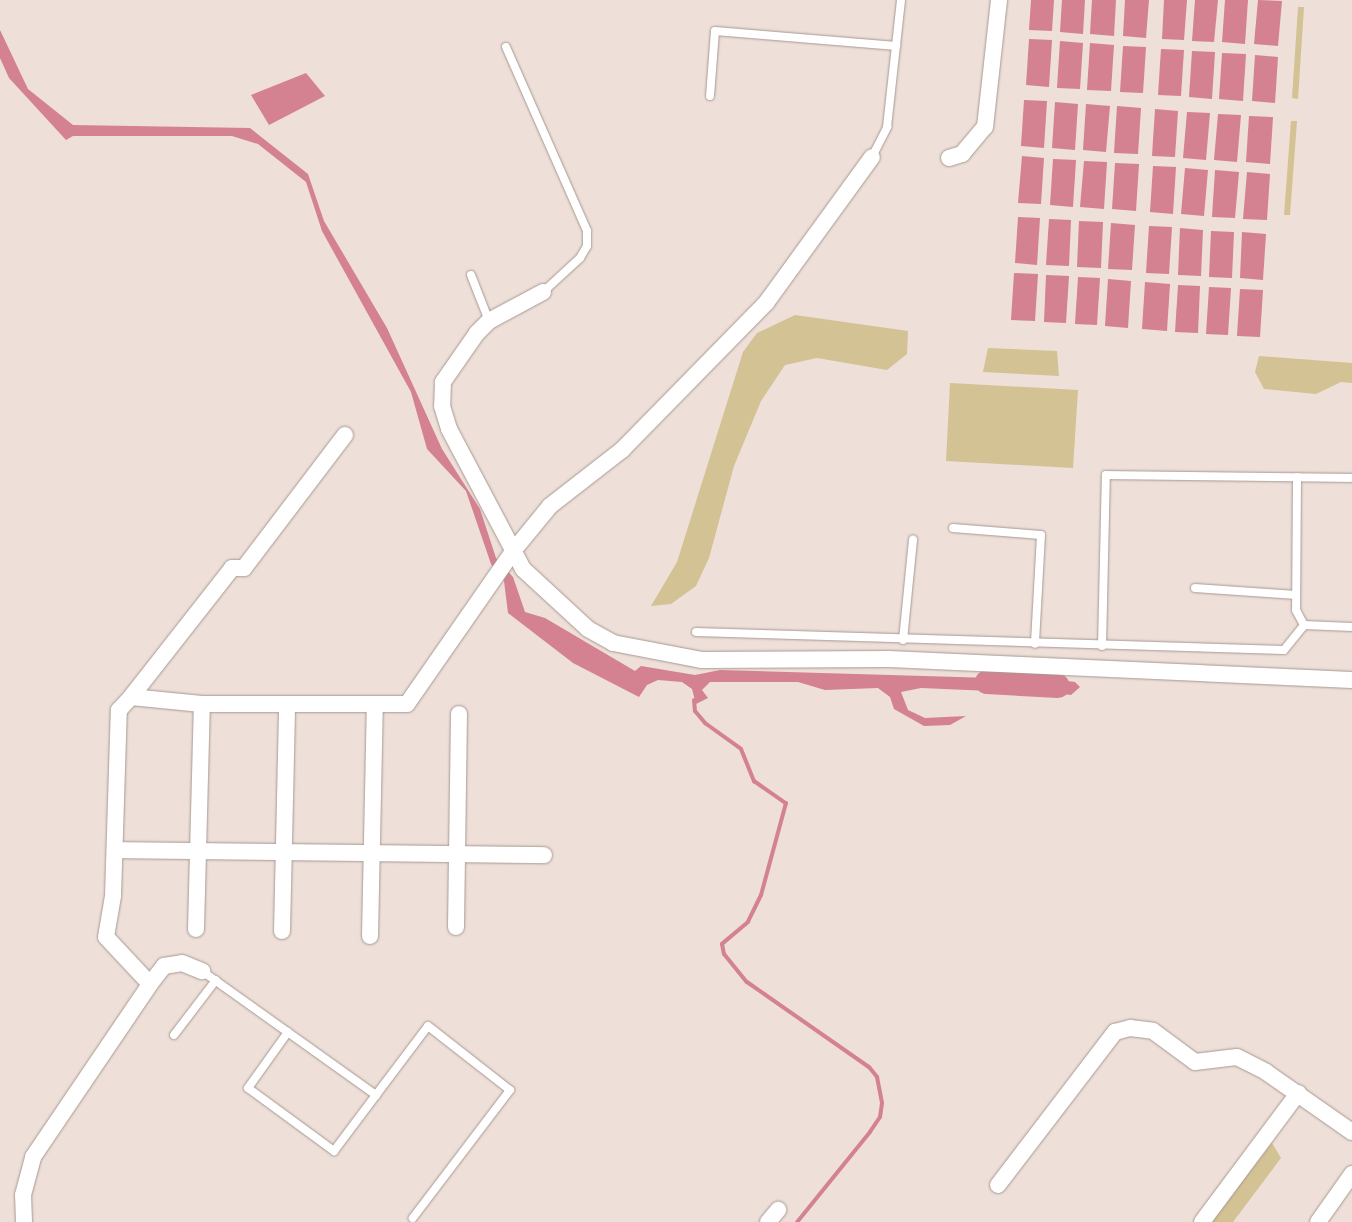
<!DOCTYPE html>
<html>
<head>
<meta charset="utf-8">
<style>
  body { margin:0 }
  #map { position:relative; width:1352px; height:1222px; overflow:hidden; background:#eedfd8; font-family:"IBM Plex Serif",serif }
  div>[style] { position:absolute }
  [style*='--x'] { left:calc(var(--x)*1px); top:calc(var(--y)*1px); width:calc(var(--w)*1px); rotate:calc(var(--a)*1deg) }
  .green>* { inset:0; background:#d3c294 }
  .water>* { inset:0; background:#d48191 }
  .stream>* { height:4px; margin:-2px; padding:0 2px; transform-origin:2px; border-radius:2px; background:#d48191 }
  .river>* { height:24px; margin:-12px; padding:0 12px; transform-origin:12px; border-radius:12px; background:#d48191 }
  .roads { filter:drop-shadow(0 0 1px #a69992) drop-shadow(0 0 1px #a69992) }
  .service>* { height:8px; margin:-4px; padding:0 4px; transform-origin:4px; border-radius:4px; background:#fff }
  .minor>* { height:16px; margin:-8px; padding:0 8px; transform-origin:8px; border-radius:8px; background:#fff }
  span { translate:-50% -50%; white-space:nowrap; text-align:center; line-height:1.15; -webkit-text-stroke:4px #fbece5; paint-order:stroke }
</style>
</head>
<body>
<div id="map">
  <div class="green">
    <i style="clip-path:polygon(1298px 7px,1304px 7px,1298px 99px,1292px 98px)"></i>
    <i style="clip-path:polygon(1291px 121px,1297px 121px,1290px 215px,1284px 215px)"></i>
    <i style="clip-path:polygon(795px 315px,908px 331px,907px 354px,887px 370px,817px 358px,785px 365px,761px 401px,734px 466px,709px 558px,696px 586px,671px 604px,651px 606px,677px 562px,743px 352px,757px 333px)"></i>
    <i style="clip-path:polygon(988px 348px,1057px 351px,1059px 376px,983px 372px)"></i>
    <i style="clip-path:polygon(1259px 356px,1352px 363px,1352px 383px,1341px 382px,1316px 394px,1264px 389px,1255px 372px)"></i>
    <i style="clip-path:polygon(950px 383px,1078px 390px,1073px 468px,946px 461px)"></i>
    <i style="clip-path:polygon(1272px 1143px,1281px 1158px,1233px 1222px,1210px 1222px)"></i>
  </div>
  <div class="water">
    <i style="clip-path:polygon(1031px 0,1054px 0,1052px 31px,1029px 30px)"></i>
    <i style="clip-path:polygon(1062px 0,1085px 0,1083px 34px,1060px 32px)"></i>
    <i style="clip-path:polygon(1092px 0,1116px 0,1114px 36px,1090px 34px)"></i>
    <i style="clip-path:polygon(1125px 0,1149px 0,1146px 38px,1123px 36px)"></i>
    <i style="clip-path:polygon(1164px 0,1187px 0,1184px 40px,1162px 39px)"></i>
    <i style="clip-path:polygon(1195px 0,1218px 0,1214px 42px,1192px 41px)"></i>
    <i style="clip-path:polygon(1225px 0,1248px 0,1245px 44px,1222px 42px)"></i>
    <i style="clip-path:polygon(1258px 0,1282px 1px,1278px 46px,1254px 44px)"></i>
    <i style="clip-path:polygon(0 30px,28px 89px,73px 125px,250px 128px,308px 174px,324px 221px,387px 328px,442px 449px,480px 509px,496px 558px,513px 577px,525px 612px,545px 618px,635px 671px,641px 666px,695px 675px,720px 670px,1024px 679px,1014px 692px,921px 688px,901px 692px,908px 710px,925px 718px,966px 716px,950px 725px,924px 726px,894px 709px,890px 697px,878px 688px,825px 690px,798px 682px,710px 682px,702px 690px,708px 698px,696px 704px,692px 689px,682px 682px,658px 680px,647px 685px,639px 697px,573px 663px,508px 613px,504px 581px,491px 564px,466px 491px,427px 449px,411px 392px,322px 231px,306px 182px,258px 144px,232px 136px,73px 136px,66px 140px,9px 78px,0 58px)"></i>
    <i style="clip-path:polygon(1029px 39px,1052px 40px,1049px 87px,1026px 85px)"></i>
    <i style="clip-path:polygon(1060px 41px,1083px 43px,1080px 89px,1057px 88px)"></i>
    <i style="clip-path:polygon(1090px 43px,1114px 45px,1111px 91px,1087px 90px)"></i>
    <i style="clip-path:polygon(1123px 46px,1146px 47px,1143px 93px,1120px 92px)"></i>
    <i style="clip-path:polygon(1161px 49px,1184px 50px,1181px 96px,1158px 95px)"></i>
    <i style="clip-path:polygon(1192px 51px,1215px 52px,1212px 99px,1189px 97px)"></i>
    <i style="clip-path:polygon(1222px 53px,1246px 54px,1243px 101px,1219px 99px)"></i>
    <i style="clip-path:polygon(1255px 55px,1278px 57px,1275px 103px,1252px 101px)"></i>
    <i style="clip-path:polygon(306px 73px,325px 96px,269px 125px,251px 95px)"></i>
    <i style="clip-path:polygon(1024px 100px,1047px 101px,1044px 148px,1021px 146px)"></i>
    <i style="clip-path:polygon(1055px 102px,1078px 104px,1075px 150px,1052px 148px)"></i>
    <i style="clip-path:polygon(1086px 104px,1110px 106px,1106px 152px,1083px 150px)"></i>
    <i style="clip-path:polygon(1117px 106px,1141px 108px,1138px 154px,1114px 153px)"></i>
    <i style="clip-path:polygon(1155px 109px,1178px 111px,1175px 157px,1152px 156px)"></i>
    <i style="clip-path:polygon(1187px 112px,1210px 113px,1206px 160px,1183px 158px)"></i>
    <i style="clip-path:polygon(1218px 114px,1241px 115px,1237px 162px,1214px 160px)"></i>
    <i style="clip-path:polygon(1249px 116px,1273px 117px,1270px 164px,1246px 162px)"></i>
    <i style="clip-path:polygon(1022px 156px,1044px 158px,1041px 204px,1018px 203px)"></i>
    <i style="clip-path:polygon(1053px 159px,1076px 160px,1073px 207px,1050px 205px)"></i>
    <i style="clip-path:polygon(1084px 161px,1107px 162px,1104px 209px,1080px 207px)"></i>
    <i style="clip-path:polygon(1115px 163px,1139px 164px,1136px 211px,1112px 209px)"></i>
    <i style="clip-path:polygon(1153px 166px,1176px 167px,1173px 214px,1150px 212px)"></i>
    <i style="clip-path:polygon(1185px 168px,1208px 170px,1204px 216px,1181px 214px)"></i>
    <i style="clip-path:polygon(1215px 170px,1239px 172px,1235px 218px,1212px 217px)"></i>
    <i style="clip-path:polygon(1247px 172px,1270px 174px,1267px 220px,1243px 219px)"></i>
    <i style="clip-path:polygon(1018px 217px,1040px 218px,1037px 265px,1015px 263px)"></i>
    <i style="clip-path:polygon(1049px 219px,1071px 220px,1069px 266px,1046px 265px)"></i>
    <i style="clip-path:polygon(1079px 221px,1103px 222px,1101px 268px,1077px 267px)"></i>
    <i style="clip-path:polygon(1111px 223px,1135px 225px,1132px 270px,1108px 269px)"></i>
    <i style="clip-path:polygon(1149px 226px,1172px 227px,1169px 274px,1146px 273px)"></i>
    <i style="clip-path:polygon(1180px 228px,1203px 230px,1201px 276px,1178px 275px)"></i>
    <i style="clip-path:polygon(1211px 231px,1234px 232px,1232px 278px,1209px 277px)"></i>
    <i style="clip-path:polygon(1242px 232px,1266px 234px,1263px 280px,1240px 278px)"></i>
    <i style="clip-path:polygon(1014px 273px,1038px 274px,1035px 321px,1011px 320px)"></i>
    <i style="clip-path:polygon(1046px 275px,1069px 276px,1066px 323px,1044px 322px)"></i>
    <i style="clip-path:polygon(1078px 277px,1100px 278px,1097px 325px,1075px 324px)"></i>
    <i style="clip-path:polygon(1108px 279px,1131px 281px,1128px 328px,1105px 326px)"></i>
    <i style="clip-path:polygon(1145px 282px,1170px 284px,1167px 331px,1142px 329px)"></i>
    <i style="clip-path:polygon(1178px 285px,1200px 286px,1198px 333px,1175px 332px)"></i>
    <i style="clip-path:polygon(1209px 287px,1231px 288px,1228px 335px,1206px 334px)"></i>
    <i style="clip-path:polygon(1240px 289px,1263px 290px,1260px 337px,1237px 336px)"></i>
    <i style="clip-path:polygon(1033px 677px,1075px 682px,1080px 687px,1071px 695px,1037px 691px,1021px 694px)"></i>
  </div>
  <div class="stream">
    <i style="--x:694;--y:700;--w:11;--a:85"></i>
    <i style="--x:695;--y:711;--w:16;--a:50"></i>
    <i style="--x:705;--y:723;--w:44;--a:35.8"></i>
    <i style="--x:741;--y:749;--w:35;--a:68"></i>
    <i style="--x:754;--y:781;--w:39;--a:35"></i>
    <i style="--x:786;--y:803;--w:95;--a:105.2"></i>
    <i style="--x:761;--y:895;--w:30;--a:116"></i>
    <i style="--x:748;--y:922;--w:34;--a:140"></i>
    <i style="--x:722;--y:944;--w:10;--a:79"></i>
    <i style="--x:724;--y:954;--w:36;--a:51"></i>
    <i style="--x:747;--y:982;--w:149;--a:34.9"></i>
    <i style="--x:869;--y:1067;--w:13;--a:51"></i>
    <i style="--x:877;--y:1077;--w:26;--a:79"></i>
    <i style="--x:882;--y:1103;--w:14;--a:98"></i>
    <i style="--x:880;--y:1117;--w:18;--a:124"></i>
    <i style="--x:870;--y:1132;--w:116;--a:129"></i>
  </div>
  <div class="river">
    <i style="--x:987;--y:682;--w:71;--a:3.2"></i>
  </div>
  <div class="roads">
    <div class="service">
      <i style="--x:506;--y:47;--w:201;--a:66.2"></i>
      <i style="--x:587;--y:231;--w:15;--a:90"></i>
      <i style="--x:587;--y:246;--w:14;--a:120"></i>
      <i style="--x:580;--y:258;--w:50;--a:137.4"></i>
      <i style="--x:710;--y:96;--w:65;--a:-85.6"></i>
      <i style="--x:715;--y:31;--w:182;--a:4.7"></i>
      <i style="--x:872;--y:157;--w:34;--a:-63"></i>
      <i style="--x:887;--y:127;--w:128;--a:-83.7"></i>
      <i style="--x:471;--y:275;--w:49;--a:68.6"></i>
      <i style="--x:1297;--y:477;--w:133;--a:90.4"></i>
      <i style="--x:1296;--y:610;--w:17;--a:62"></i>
      <i style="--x:953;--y:528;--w:88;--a:4.5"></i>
      <i style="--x:1041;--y:535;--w:109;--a:93.2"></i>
      <i style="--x:1195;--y:588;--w:101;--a:4"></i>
      <i style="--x:696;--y:632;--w:588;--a:1.75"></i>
      <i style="--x:1284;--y:650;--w:32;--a:-51"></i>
      <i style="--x:1304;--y:625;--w:48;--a:2.4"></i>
      <i style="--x:903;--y:640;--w:101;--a:-84.3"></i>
      <i style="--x:1102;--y:646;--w:171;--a:-88.7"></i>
      <i style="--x:1106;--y:475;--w:246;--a:0.7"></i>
      <i style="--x:202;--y:971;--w:214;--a:35.5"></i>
      <i style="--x:376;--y:1095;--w:86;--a:-53"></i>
      <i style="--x:428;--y:1026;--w:104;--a:38"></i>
      <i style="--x:510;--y:1090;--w:161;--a:127.2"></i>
      <i style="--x:288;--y:1032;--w:69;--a:125.5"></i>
      <i style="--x:248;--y:1088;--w:107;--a:36.2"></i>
      <i style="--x:334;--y:1151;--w:70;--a:-53.1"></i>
      <i style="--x:174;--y:1035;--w:69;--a:-52.6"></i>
    </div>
    <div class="minor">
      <i style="--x:949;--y:158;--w:14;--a:-17"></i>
      <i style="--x:962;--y:154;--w:35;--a:-50"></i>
      <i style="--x:985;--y:127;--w:128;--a:-83.7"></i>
      <i style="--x:543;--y:292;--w:61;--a:151.8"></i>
      <i style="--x:489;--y:321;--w:17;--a:135"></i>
      <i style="--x:477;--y:333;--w:60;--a:124.8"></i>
      <i style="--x:443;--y:382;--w:24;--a:92"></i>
      <i style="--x:442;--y:406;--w:24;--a:73"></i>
      <i style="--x:449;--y:429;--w:158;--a:62.1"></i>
      <i style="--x:523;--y:569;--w:88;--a:42.7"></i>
      <i style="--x:588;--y:629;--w:29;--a:29"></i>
      <i style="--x:613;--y:643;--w:91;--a:10.8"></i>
      <i style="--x:702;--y:660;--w:187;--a:-0.3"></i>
      <i style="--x:889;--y:659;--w:463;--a:2.6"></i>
      <i style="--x:131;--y:697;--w:164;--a:-51.9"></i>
      <i style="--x:232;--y:568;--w:12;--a:0"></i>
      <i style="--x:244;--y:568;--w:167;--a:-52.8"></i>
      <i style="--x:115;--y:850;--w:429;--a:0.7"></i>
      <i style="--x:456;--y:927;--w:213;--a:-89.2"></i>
      <i style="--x:196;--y:929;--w:225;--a:-88.5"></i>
      <i style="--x:282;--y:931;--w:225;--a:-88.7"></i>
      <i style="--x:370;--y:936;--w:230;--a:-88.8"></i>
      <i style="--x:150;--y:984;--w:64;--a:-133.1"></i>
      <i style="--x:106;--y:937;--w:42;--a:-80.3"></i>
      <i style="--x:113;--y:896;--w:186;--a:-88.2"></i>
      <i style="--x:119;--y:710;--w:18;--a:-47"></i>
      <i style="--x:131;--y:697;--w:71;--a:5.6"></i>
      <i style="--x:202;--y:704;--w:205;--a:0"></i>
      <i style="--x:407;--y:704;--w:188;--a:-55.2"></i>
      <i style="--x:514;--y:550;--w:57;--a:-50.7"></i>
      <i style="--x:550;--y:506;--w:91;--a:-37.9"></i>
      <i style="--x:622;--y:450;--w:206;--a:-45.6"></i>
      <i style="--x:766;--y:303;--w:180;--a:-54"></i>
      <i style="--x:998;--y:1185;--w:193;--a:-52.6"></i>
      <i style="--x:1115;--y:1032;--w:16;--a:-15"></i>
      <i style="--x:1130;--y:1028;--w:23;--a:7"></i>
      <i style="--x:1153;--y:1031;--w:52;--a:36.4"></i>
      <i style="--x:1195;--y:1062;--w:42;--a:-6.8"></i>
      <i style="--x:1237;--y:1057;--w:33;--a:27"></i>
      <i style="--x:1266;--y:1072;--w:105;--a:34.9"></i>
      <i style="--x:24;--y:1222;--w:27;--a:-92"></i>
      <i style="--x:23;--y:1195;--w:39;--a:-75"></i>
      <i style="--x:33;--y:1157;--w:209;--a:-55.9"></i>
      <i style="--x:150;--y:984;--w:23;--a:-52"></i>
      <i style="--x:164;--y:966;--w:18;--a:-9"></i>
      <i style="--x:182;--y:963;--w:22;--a:22"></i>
      <i style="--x:768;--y:1222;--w:16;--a:-50"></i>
      <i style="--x:1202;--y:1222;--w:161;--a:-53.3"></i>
      <i style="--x:1318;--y:1222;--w:59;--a:-54.7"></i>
    </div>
  </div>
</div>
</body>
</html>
